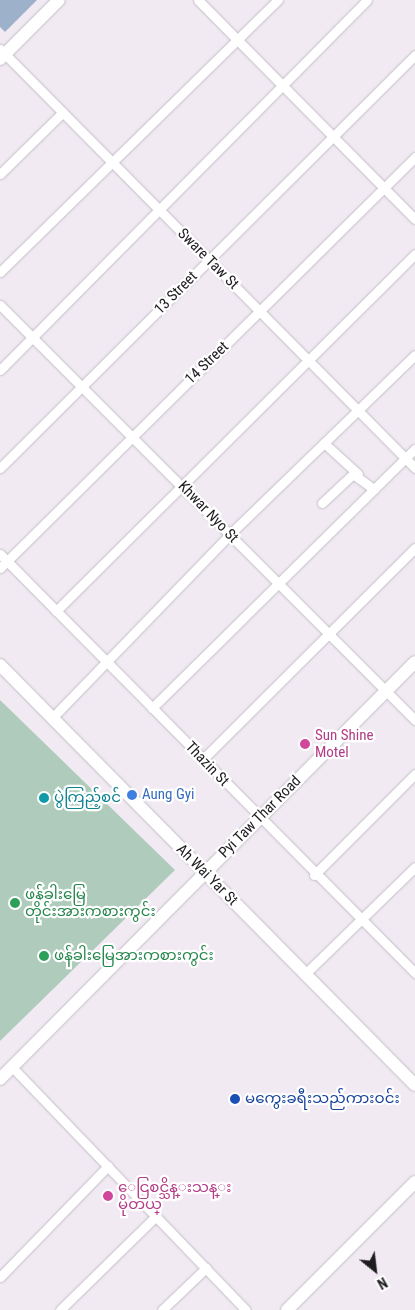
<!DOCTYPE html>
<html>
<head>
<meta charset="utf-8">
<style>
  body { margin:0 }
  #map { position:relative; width:415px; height:1310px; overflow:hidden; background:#f1eaf3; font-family:"Roboto Condensed","Noto Sans Myanmar",sans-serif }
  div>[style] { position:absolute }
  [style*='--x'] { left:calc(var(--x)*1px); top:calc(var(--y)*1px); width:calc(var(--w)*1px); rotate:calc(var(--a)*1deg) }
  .green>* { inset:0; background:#afcbbc }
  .water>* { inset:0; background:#9eb1cb }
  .roads { filter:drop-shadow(0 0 1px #c5bec7) drop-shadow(0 0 1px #c5bec7) }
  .street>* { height:9px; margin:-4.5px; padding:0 4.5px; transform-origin:4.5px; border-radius:4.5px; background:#fff }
  .secondary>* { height:12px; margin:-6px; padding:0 6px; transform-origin:6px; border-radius:6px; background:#fff }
  .dots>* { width:14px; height:14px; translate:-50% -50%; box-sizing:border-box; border:2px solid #fff; border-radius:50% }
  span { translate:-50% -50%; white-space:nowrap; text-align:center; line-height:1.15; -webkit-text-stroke:4.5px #fff; paint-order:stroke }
  .street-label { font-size:15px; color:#1f1c1f }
  .hotel-label { font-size:15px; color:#b23c85 }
  .left { translate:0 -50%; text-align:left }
  .shop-label { font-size:15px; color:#366cbe }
  .culture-label { font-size:15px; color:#0d838f }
  .leisure-label { font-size:15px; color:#27864d }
  .transit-label { font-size:15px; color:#164399 }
  .north { position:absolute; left:350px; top:1245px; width:50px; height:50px; -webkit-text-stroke:4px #fff; paint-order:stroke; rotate:151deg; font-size:14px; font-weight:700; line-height:20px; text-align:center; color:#1f1c1f }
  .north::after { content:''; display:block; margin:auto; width:18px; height:22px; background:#1f1c1f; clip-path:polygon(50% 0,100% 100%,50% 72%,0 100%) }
</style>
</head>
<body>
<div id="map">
  <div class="green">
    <i style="clip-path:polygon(0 700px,175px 870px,0 1041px)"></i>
  </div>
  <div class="water">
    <i style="clip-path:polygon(0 0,37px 0,5px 32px,0 27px)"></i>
  </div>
  <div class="roads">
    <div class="street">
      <i style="--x:198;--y:0;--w:308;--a:45.3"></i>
      <i style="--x:0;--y:49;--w:590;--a:45.27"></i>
      <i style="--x:0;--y:174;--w:88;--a:-44.5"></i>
      <i style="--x:0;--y:272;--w:389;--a:-44.4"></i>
      <i style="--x:0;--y:305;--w:587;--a:45"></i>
      <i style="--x:0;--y:370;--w:521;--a:-45.23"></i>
      <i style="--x:324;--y:443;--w:46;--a:42.4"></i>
      <i style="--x:0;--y:468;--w:585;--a:-44.86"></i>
      <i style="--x:322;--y:503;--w:42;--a:-43.1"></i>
      <i style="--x:353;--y:474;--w:26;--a:36"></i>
      <i style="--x:0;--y:554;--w:590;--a:45.27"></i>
      <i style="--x:0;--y:568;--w:584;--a:-44.72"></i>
      <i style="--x:56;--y:611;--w:506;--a:-44.84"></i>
      <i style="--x:152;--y:708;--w:369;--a:-44.6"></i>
      <i style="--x:52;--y:718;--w:256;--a:-45.9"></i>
      <i style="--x:230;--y:534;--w:257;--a:-44.1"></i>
      <i style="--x:203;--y:759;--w:299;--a:-44.9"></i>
      <i style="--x:314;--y:875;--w:143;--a:-45"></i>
      <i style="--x:305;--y:974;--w:153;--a:-44.2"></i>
      <i style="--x:12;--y:1067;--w:337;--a:46.1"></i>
      <i style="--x:0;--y:1277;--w:155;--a:-45.8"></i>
      <i style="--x:60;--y:1310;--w:134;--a:-44.4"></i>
      <i style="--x:162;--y:1310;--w:61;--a:-43.7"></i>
    </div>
    <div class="secondary">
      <i style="--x:0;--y:59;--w:83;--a:-45"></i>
      <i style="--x:0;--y:665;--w:590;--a:45.34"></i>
      <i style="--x:0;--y:1079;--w:588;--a:-45.14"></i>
      <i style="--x:287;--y:1310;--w:181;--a:-45"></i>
    </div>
  </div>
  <div class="dots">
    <i style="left:305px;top:744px;background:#d1479c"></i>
    <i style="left:132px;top:795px;background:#3f7fe0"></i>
    <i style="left:44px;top:798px;background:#0f9aa8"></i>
    <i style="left:15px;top:903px;background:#2e9e5b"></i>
    <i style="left:44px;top:956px;background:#2e9e5b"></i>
    <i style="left:235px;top:1099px;background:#1a4fb4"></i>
    <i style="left:108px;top:1196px;background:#d1479c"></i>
  </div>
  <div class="street-label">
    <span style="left:208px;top:259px;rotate:45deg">Sware Taw St</span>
    <span style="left:176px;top:293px;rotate:-45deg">13 Street</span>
    <span style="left:207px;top:363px;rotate:-44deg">14 Street</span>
    <span style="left:208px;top:512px;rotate:46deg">Khwar Nyo St</span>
    <span style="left:207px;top:764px;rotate:46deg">Thazin St</span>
    <span style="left:260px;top:817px;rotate:-45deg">Pyi Taw Thar Road</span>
    <span style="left:207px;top:875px;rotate:45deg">Ah Wai Yar St</span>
  </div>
  <div class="hotel-label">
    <span class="left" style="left:315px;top:744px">Sun Shine<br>Motel</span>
    <span class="left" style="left:118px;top:1196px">ေငြစင္သိန္းသန္း<br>မိုတယ္</span>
  </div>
  <div class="shop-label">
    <span class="left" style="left:142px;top:795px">Aung Gyi</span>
  </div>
  <div class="culture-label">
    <span class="left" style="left:54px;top:798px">ပွဲကြည့်စင်</span>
  </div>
  <div class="leisure-label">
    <span class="left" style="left:25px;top:903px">ဖန်ခါးမြေ<br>တိုင်းအားကစားကွင်း</span>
    <span class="left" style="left:54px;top:956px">ဖန်ခါးမြေအားကစားကွင်း</span>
  </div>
  <div class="transit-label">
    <span class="left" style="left:245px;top:1099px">မကွေးခရီးသည်ကားဝင်း</span>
  </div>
  <div class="north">N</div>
</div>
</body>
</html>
